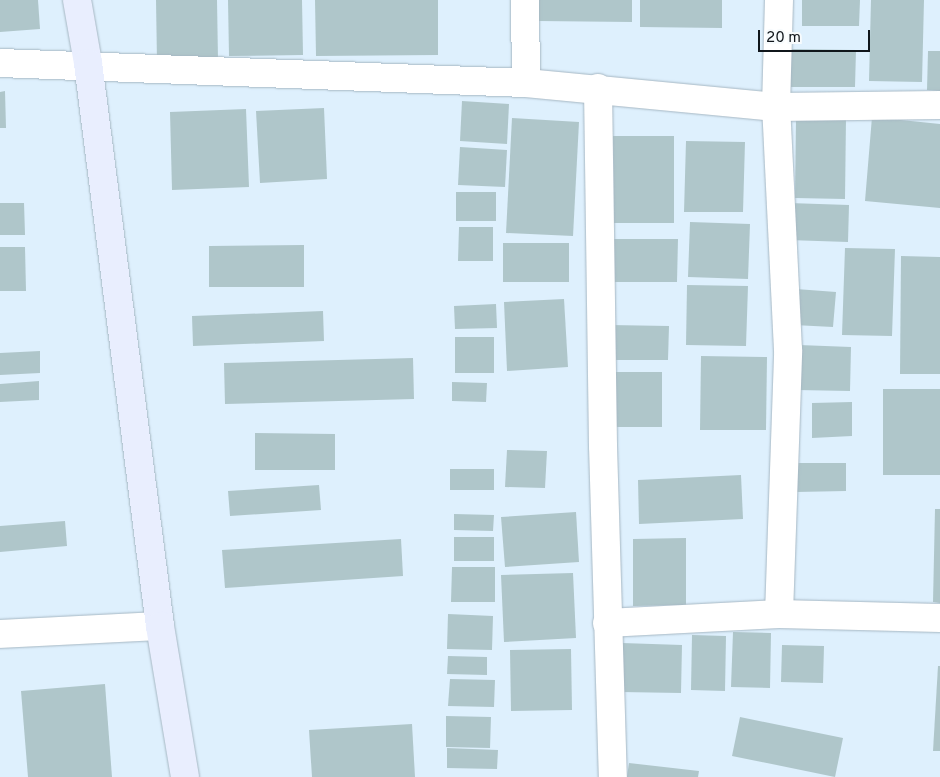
<!DOCTYPE html>
<html>
<head>
<meta charset="utf-8">
<style>
  body { margin:0 }
  #map { position:relative; width:940px; height:777px; overflow:hidden; background:#def0fd; font-family:Overpass,sans-serif }
  div>[style] { position:absolute }
  [style*='--x'] { left:calc(var(--x)*1px); top:calc(var(--y)*1px); width:calc(var(--w)*1px); rotate:calc(var(--a)*1deg) }
  .building>* { inset:0; background:#afc6ca }
  .roads { filter:drop-shadow(0 0 1px #a6b7c3) drop-shadow(0 0 1px #a6b7c3) }
  .minor>* { height:28px; margin:-14px; padding:0 14px; transform-origin:14px; border-radius:14px; background:#fff }
  .secondary>* { height:28px; margin:-14px; padding:0 14px; transform-origin:14px; border-radius:14px; background:#e9eefe }
  span { translate:-50% -50%; white-space:nowrap; text-align:center; line-height:1.15; -webkit-text-stroke:4px #f7fbfd; paint-order:stroke }
  .scale { position:absolute; left:758px; top:30px; width:112px; height:22px; box-sizing:border-box; border:2px solid #10161b; border-top:0; padding-left:6px; font-size:15px; line-height:18px; white-space:nowrap; color:#10161b; -webkit-text-stroke:4px #f7fbfd; paint-order:stroke }
</style>
</head>
<body>
<div id="map">
  <div class="building">
    <i style="clip-path:polygon(0 0,38px 0,40px 29px,0 32px)"></i>
    <i style="clip-path:polygon(156px 0,217px 0,218px 60px,157px 62px)"></i>
    <i style="clip-path:polygon(228px 0,302px 0,303px 55px,229px 56px)"></i>
    <i style="clip-path:polygon(315px 0,438px 0,438px 55px,316px 56px)"></i>
    <i style="clip-path:polygon(538px 0,632px 0,632px 22px,538px 21px)"></i>
    <i style="clip-path:polygon(640px 0,722px 0,722px 28px,640px 27px)"></i>
    <i style="clip-path:polygon(802px 0,860px 0,859px 26px,802px 26px)"></i>
    <i style="clip-path:polygon(871px 0,924px 0,922px 82px,869px 81px)"></i>
    <i style="clip-path:polygon(791px 49px,856px 50px,855px 87px,791px 87px)"></i>
    <i style="clip-path:polygon(928px 51px,940px 51px,940px 91px,927px 90px)"></i>
    <i style="clip-path:polygon(5px 91px,6px 128px,0 128px,0 92px)"></i>
    <i style="clip-path:polygon(462px 101px,509px 104px,507px 144px,460px 141px)"></i>
    <i style="clip-path:polygon(324px 108px,327px 179px,260px 183px,256px 111px)"></i>
    <i style="clip-path:polygon(246px 109px,249px 187px,172px 190px,170px 112px)"></i>
    <i style="clip-path:polygon(872px 117px,940px 124px,940px 208px,865px 201px)"></i>
    <i style="clip-path:polygon(512px 118px,579px 122px,573px 236px,506px 233px)"></i>
    <i style="clip-path:polygon(796px 118px,846px 118px,845px 199px,795px 198px)"></i>
    <i style="clip-path:polygon(613px 136px,674px 136px,674px 223px,614px 223px)"></i>
    <i style="clip-path:polygon(686px 141px,745px 142px,743px 212px,684px 212px)"></i>
    <i style="clip-path:polygon(460px 147px,507px 150px,505px 187px,458px 185px)"></i>
    <i style="clip-path:polygon(456px 192px,496px 192px,496px 221px,456px 221px)"></i>
    <i style="clip-path:polygon(0 203px,24px 203px,25px 235px,0 235px)"></i>
    <i style="clip-path:polygon(789px 203px,849px 205px,848px 242px,788px 240px)"></i>
    <i style="clip-path:polygon(690px 222px,750px 224px,748px 279px,688px 277px)"></i>
    <i style="clip-path:polygon(459px 227px,493px 227px,493px 261px,458px 261px)"></i>
    <i style="clip-path:polygon(610px 239px,678px 239px,677px 282px,611px 282px)"></i>
    <i style="clip-path:polygon(503px 243px,569px 243px,569px 282px,503px 282px)"></i>
    <i style="clip-path:polygon(304px 245px,304px 287px,209px 287px,209px 246px)"></i>
    <i style="clip-path:polygon(0 247px,25px 247px,26px 291px,0 291px)"></i>
    <i style="clip-path:polygon(845px 248px,895px 249px,892px 336px,842px 335px)"></i>
    <i style="clip-path:polygon(901px 256px,940px 257px,940px 374px,900px 374px)"></i>
    <i style="clip-path:polygon(687px 285px,748px 286px,746px 346px,686px 345px)"></i>
    <i style="clip-path:polygon(796px 289px,836px 292px,833px 327px,794px 325px)"></i>
    <i style="clip-path:polygon(564px 299px,568px 367px,507px 371px,504px 302px)"></i>
    <i style="clip-path:polygon(496px 304px,497px 328px,455px 329px,454px 306px)"></i>
    <i style="clip-path:polygon(323px 311px,324px 341px,193px 346px,192px 316px)"></i>
    <i style="clip-path:polygon(610px 325px,669px 326px,668px 360px,610px 360px)"></i>
    <i style="clip-path:polygon(455px 337px,494px 337px,494px 373px,455px 373px)"></i>
    <i style="clip-path:polygon(799px 345px,851px 347px,850px 391px,797px 390px)"></i>
    <i style="clip-path:polygon(40px 351px,40px 373px,0 375px,0 353px)"></i>
    <i style="clip-path:polygon(701px 356px,767px 357px,766px 430px,700px 430px)"></i>
    <i style="clip-path:polygon(413px 358px,414px 399px,225px 404px,224px 363px)"></i>
    <i style="clip-path:polygon(612px 372px,662px 372px,662px 427px,612px 427px)"></i>
    <i style="clip-path:polygon(39px 381px,39px 400px,0 402px,0 384px)"></i>
    <i style="clip-path:polygon(452px 382px,487px 383px,486px 402px,452px 401px)"></i>
    <i style="clip-path:polygon(883px 389px,940px 389px,940px 475px,883px 475px)"></i>
    <i style="clip-path:polygon(852px 402px,852px 436px,812px 438px,812px 403px)"></i>
    <i style="clip-path:polygon(255px 433px,335px 434px,335px 470px,255px 470px)"></i>
    <i style="clip-path:polygon(507px 450px,547px 451px,545px 488px,505px 487px)"></i>
    <i style="clip-path:polygon(796px 463px,846px 463px,846px 491px,796px 492px)"></i>
    <i style="clip-path:polygon(450px 469px,494px 469px,494px 490px,450px 490px)"></i>
    <i style="clip-path:polygon(741px 475px,743px 519px,639px 524px,638px 480px)"></i>
    <i style="clip-path:polygon(319px 485px,321px 510px,230px 516px,228px 491px)"></i>
    <i style="clip-path:polygon(935px 509px,940px 509px,940px 603px,933px 602px)"></i>
    <i style="clip-path:polygon(576px 512px,579px 562px,505px 567px,501px 517px)"></i>
    <i style="clip-path:polygon(454px 514px,494px 515px,493px 531px,454px 530px)"></i>
    <i style="clip-path:polygon(65px 521px,67px 546px,0 552px,0 526px)"></i>
    <i style="clip-path:polygon(454px 537px,494px 537px,494px 561px,454px 561px)"></i>
    <i style="clip-path:polygon(686px 538px,686px 605px,633px 606px,633px 539px)"></i>
    <i style="clip-path:polygon(401px 539px,403px 576px,225px 588px,222px 550px)"></i>
    <i style="clip-path:polygon(452px 567px,495px 567px,495px 602px,451px 602px)"></i>
    <i style="clip-path:polygon(573px 573px,576px 638px,504px 642px,501px 575px)"></i>
    <i style="clip-path:polygon(448px 614px,493px 616px,492px 650px,447px 649px)"></i>
    <i style="clip-path:polygon(733px 632px,771px 633px,770px 688px,731px 687px)"></i>
    <i style="clip-path:polygon(692px 635px,726px 636px,725px 691px,691px 690px)"></i>
    <i style="clip-path:polygon(622px 643px,682px 645px,681px 693px,621px 692px)"></i>
    <i style="clip-path:polygon(782px 645px,824px 646px,823px 683px,781px 682px)"></i>
    <i style="clip-path:polygon(571px 649px,572px 710px,511px 711px,510px 650px)"></i>
    <i style="clip-path:polygon(448px 656px,487px 657px,487px 675px,447px 674px)"></i>
    <i style="clip-path:polygon(938px 666px,940px 666px,940px 751px,933px 751px)"></i>
    <i style="clip-path:polygon(450px 679px,495px 680px,494px 707px,448px 706px)"></i>
    <i style="clip-path:polygon(105px 684px,112px 777px,28px 777px,21px 691px)"></i>
    <i style="clip-path:polygon(446px 716px,491px 717px,490px 748px,446px 747px)"></i>
    <i style="clip-path:polygon(740px 717px,843px 738px,835px 777px,732px 756px)"></i>
    <i style="clip-path:polygon(412px 724px,415px 777px,312px 777px,309px 730px)"></i>
    <i style="clip-path:polygon(447px 748px,498px 750px,497px 769px,447px 768px)"></i>
    <i style="clip-path:polygon(629px 763px,699px 771px,698px 777px,627px 777px)"></i>
  </div>
  <div class="roads">
    <div class="minor">
      <i style="--x:525;--y:0;--w:83;--a:89.3"></i>
      <i style="--x:526;--y:83;--w:251;--a:5.5"></i>
      <i style="--x:776;--y:107;--w:164;--a:-0.7"></i>
      <i style="--x:0;--y:63;--w:526;--a:2.18"></i>
      <i style="--x:598;--y:88;--w:358;--a:89.2"></i>
      <i style="--x:603;--y:446;--w:331;--a:88.3"></i>
      <i style="--x:779;--y:614;--w:264;--a:-88"></i>
      <i style="--x:788;--y:350;--w:243;--a:-92.8"></i>
      <i style="--x:776;--y:107;--w:107;--a:-88.4"></i>
      <i style="--x:607;--y:623;--w:172;--a:-3"></i>
      <i style="--x:779;--y:614;--w:161;--a:1.4"></i>
      <i style="--x:0;--y:634;--w:160;--a:-2.9"></i>
    </div>
    <div class="secondary">
      <i style="--x:77;--y:0;--w:64;--a:80.1"></i>
      <i style="--x:88;--y:63;--w:568;--a:82.71"></i>
      <i style="--x:160;--y:626;--w:153;--a:80.6"></i>
    </div>
  </div>
  <div class="scale">20 m</div>
</div>
</body>
</html>
